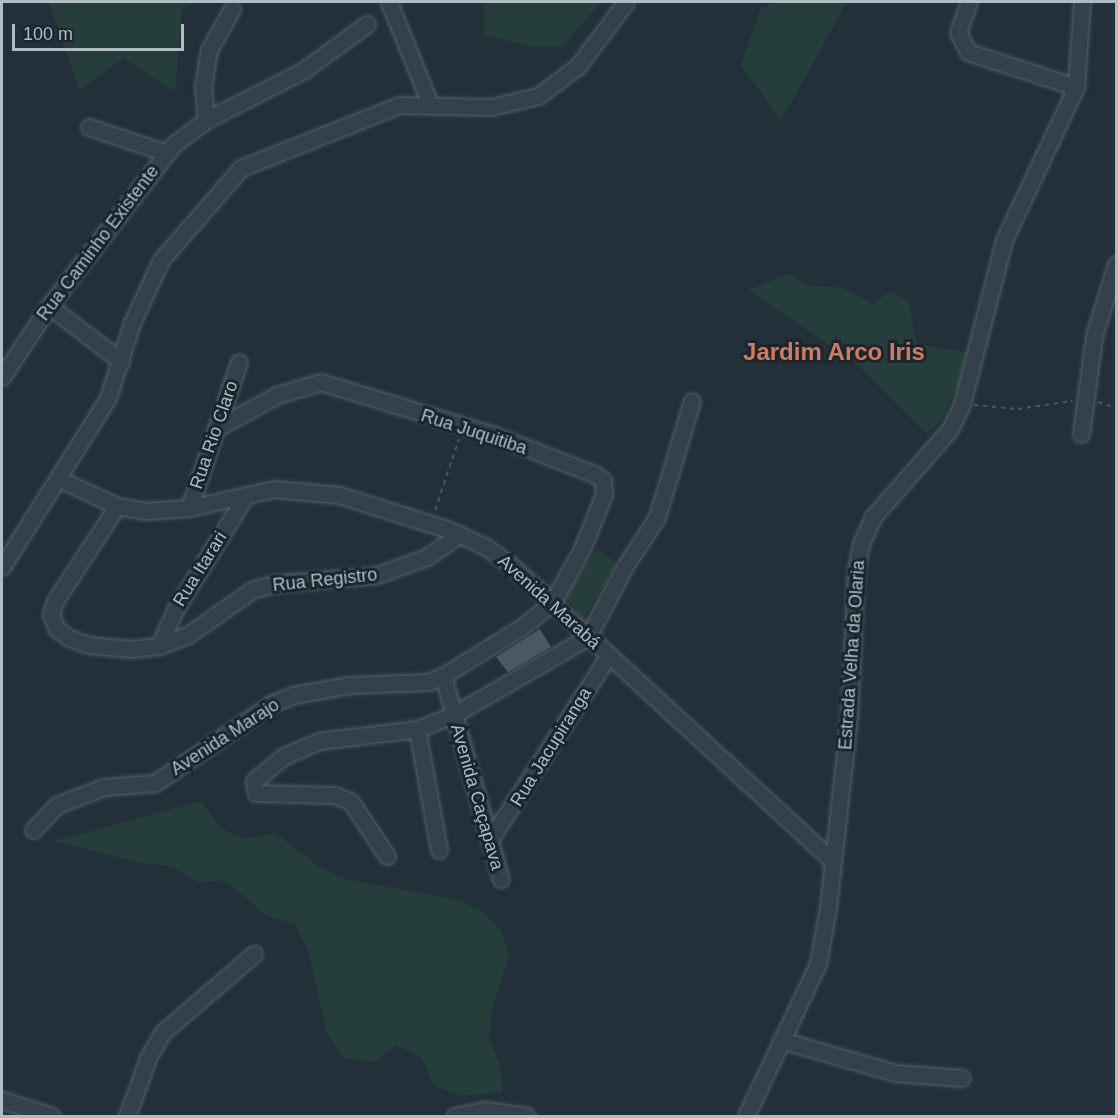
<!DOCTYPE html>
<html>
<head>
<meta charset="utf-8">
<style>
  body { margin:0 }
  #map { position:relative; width:1118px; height:1118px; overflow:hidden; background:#213039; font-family:Arial,sans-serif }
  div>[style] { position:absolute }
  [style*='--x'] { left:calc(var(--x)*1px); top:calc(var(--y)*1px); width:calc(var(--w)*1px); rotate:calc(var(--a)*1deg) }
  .green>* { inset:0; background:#263e3b }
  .building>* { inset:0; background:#495a65 }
  .path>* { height:2px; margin-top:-1px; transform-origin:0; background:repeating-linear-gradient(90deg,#455b59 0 4.5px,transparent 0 9px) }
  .roads { filter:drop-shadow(0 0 2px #525f67) drop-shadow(0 0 2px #525f67) }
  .minor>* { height:15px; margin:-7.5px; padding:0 7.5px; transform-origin:7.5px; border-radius:7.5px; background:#35414a }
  span { translate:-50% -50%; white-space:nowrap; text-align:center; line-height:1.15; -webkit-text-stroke:6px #1a262e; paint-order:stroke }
  .street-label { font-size:18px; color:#afbcc6 }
  .district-label { font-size:24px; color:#d47a5c; font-weight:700 }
  .frame { position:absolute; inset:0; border:3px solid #afbcc6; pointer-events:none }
  .scale { position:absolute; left:12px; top:24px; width:172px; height:27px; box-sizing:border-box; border:3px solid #afbcc6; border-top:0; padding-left:8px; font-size:18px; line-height:21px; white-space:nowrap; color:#afbcc6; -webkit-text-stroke:4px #1a262e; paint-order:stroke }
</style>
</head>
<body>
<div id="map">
  <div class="green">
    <i style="clip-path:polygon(49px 2px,198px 2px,182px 9px,175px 92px,124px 58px,79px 90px)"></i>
    <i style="clip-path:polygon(484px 2px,601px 2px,562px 47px,534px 47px,484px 35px)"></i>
    <i style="clip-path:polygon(777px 2px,847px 2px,781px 121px,741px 65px,760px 10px)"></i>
    <i style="clip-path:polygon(789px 274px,809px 286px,841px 287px,873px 304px,890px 291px,909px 302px,916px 344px,966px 352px,963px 374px,941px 420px,927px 434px,857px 364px,748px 290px)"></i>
    <i style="clip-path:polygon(597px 549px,617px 563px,583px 619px,566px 596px)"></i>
    <i style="clip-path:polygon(201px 801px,222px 829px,245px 839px,276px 833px,319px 867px,345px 879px,454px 899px,479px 909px,500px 929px,509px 955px,492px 1009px,489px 1037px,499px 1063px,503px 1092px,460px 1096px,433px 1085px,422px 1058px,396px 1045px,374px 1062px,343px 1058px,327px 1034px,308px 950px,295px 924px,267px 916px,226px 881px,197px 882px,171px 866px,141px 863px,54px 841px)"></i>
  </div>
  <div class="building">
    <i style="clip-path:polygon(540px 629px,551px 647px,508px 672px,496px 657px)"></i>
  </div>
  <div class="path">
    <i style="--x:1098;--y:402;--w:19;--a:18"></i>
    <i style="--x:974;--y:405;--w:44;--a:5.2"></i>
    <i style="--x:1018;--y:409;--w:55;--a:-8.4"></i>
    <i style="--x:435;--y:510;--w:75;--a:-71.3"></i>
  </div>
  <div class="roads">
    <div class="minor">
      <i style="--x:389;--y:2;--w:110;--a:68.1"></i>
      <i style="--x:969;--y:2;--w:32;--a:110"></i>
      <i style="--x:958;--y:32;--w:22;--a:63"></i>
      <i style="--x:968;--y:52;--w:114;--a:18"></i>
      <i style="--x:206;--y:120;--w:33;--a:-95"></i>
      <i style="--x:203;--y:87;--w:37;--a:-81"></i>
      <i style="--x:209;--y:50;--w:47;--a:-60.7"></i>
      <i style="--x:89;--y:127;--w:82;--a:18.4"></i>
      <i style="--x:49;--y:306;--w:91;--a:37.4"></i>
      <i style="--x:2;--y:377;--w:85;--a:-56.5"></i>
      <i style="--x:49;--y:306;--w:203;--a:-52.4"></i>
      <i style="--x:173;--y:145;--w:41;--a:-37.1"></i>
      <i style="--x:206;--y:120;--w:110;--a:-27"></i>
      <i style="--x:304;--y:70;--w:78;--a:-36.1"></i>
      <i style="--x:1081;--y:434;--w:99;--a:-82.4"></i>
      <i style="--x:1094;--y:336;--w:75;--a:-73"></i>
      <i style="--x:59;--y:479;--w:64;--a:25"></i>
      <i style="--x:117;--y:506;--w:27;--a:10"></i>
      <i style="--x:144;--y:511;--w:45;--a:-3.8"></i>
      <i style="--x:189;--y:508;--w:87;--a:-12.6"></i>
      <i style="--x:274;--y:489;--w:65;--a:5.3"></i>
      <i style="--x:339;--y:495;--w:113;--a:17.5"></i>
      <i style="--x:447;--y:529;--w:43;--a:24.8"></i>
      <i style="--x:486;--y:547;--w:31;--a:36"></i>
      <i style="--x:511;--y:565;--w:437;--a:42.6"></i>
      <i style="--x:117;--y:506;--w:113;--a:123.1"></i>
      <i style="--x:55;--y:601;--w:14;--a:107"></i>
      <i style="--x:51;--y:614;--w:15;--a:70"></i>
      <i style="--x:56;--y:628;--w:16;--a:38"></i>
      <i style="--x:69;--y:638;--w:21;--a:19"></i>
      <i style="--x:89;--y:645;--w:42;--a:5.4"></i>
      <i style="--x:131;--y:649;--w:28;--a:-6"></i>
      <i style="--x:159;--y:646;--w:31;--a:-21"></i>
      <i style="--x:188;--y:635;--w:78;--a:-35.1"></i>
      <i style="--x:252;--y:590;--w:22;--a:-16"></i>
      <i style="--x:273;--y:584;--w:104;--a:-4.9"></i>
      <i style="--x:377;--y:575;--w:53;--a:-19.8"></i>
      <i style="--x:427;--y:557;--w:40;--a:-34.9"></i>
      <i style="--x:189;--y:508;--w:154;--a:-71.1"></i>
      <i style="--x:2;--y:567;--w:199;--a:-57.9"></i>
      <i style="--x:108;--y:398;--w:79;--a:-72.3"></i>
      <i style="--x:132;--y:323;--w:69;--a:-65.3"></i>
      <i style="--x:161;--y:260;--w:122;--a:-49"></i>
      <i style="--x:241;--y:168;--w:170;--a:-21.7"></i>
      <i style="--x:399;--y:105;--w:92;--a:1.2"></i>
      <i style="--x:491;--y:107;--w:48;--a:-13.2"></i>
      <i style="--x:538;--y:96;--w:50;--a:-36.9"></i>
      <i style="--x:578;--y:66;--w:80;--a:-53.1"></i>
      <i style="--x:159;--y:646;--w:39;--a:-66"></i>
      <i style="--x:175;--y:610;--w:135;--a:-58.3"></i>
      <i style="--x:443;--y:676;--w:211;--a:74.1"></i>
      <i style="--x:417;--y:729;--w:123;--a:79.7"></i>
      <i style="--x:33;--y:830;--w:35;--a:-46"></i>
      <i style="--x:57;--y:805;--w:50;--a:-21"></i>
      <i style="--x:104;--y:787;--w:51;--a:-4.5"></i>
      <i style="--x:155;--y:783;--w:140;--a:-34.3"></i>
      <i style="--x:271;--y:704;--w:24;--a:-22"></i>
      <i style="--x:293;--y:695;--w:57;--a:-10.1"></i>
      <i style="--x:349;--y:685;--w:79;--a:-2.2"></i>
      <i style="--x:428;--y:682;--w:16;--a:-22"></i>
      <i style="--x:443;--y:676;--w:93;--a:-31.8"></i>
      <i style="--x:522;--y:627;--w:38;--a:-39"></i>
      <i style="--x:552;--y:603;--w:62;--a:-60.9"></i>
      <i style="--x:582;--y:549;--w:59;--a:-68.2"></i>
      <i style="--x:604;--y:494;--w:14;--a:-94"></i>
      <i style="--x:603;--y:480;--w:11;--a:-146"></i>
      <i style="--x:594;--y:474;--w:107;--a:-158.7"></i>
      <i style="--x:494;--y:435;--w:181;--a:-163"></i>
      <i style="--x:321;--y:382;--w:46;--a:163.5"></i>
      <i style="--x:277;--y:395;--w:66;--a:151.1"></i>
      <i style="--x:491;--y:838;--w:218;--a:-57.2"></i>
      <i style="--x:387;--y:856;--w:65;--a:-123.7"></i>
      <i style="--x:351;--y:802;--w:17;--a:-156"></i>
      <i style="--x:335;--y:795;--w:79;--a:-178.5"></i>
      <i style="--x:256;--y:793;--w:12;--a:-99"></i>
      <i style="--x:254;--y:781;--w:39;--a:-40"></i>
      <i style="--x:284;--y:756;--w:38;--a:-23"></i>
      <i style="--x:319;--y:741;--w:99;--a:-7"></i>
      <i style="--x:417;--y:729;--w:39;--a:-21"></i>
      <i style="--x:453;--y:715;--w:156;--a:-30"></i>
      <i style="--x:588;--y:637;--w:78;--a:-62.4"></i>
      <i style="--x:624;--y:568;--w:61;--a:-57.1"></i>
      <i style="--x:657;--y:517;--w:121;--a:-73.2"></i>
      <i style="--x:781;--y:1040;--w:119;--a:16.1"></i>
      <i style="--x:895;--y:1073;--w:67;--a:4.3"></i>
      <i style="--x:2;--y:1100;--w:52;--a:17.7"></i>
      <i style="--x:127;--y:1116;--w:64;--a:-69.9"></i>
      <i style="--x:149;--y:1056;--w:28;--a:-60"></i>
      <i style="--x:163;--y:1032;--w:120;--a:-40.6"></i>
      <i style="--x:455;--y:1116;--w:32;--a:-11"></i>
      <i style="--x:486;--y:1110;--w:41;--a:8.3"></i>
      <i style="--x:746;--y:1116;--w:168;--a:-64.7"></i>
      <i style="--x:818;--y:964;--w:58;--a:-80"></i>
      <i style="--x:828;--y:907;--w:190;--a:-83.7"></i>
      <i style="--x:849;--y:718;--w:148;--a:-87.3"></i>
      <i style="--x:856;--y:570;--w:26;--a:-79"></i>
      <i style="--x:861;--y:544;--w:30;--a:-66"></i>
      <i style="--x:873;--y:517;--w:117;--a:-48.8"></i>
      <i style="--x:950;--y:429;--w:28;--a:-64"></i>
      <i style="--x:962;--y:404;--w:169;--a:-75.6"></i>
      <i style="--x:1004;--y:240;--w:169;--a:-64.8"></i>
      <i style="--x:1076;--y:87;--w:85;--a:-86"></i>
    </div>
  </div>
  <div class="street-label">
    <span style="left:98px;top:243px;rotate:-53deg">Rua Caminho Existente</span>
    <span style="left:474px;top:432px;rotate:18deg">Rua Juquitiba</span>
    <span style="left:214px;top:435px;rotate:-71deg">Rua Rio Claro</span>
    <span style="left:200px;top:569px;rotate:-58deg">Rua Itarari</span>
    <span style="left:325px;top:580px;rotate:-6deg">Rua Registro</span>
    <span style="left:549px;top:602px;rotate:42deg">Avenida Marabá</span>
    <span style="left:852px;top:655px;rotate:-86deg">Estrada Velha da Olaria</span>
    <span style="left:225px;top:737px;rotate:-33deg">Avenida Marajo</span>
    <span style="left:551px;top:747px;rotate:-58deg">Rua Jacupiranga</span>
    <span style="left:477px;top:797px;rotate:74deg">Avenida Caçapava</span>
  </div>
  <div class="district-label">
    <span style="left:834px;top:352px">Jardim Arco Iris</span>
  </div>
  <div class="frame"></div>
  <div class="scale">100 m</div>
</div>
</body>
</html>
